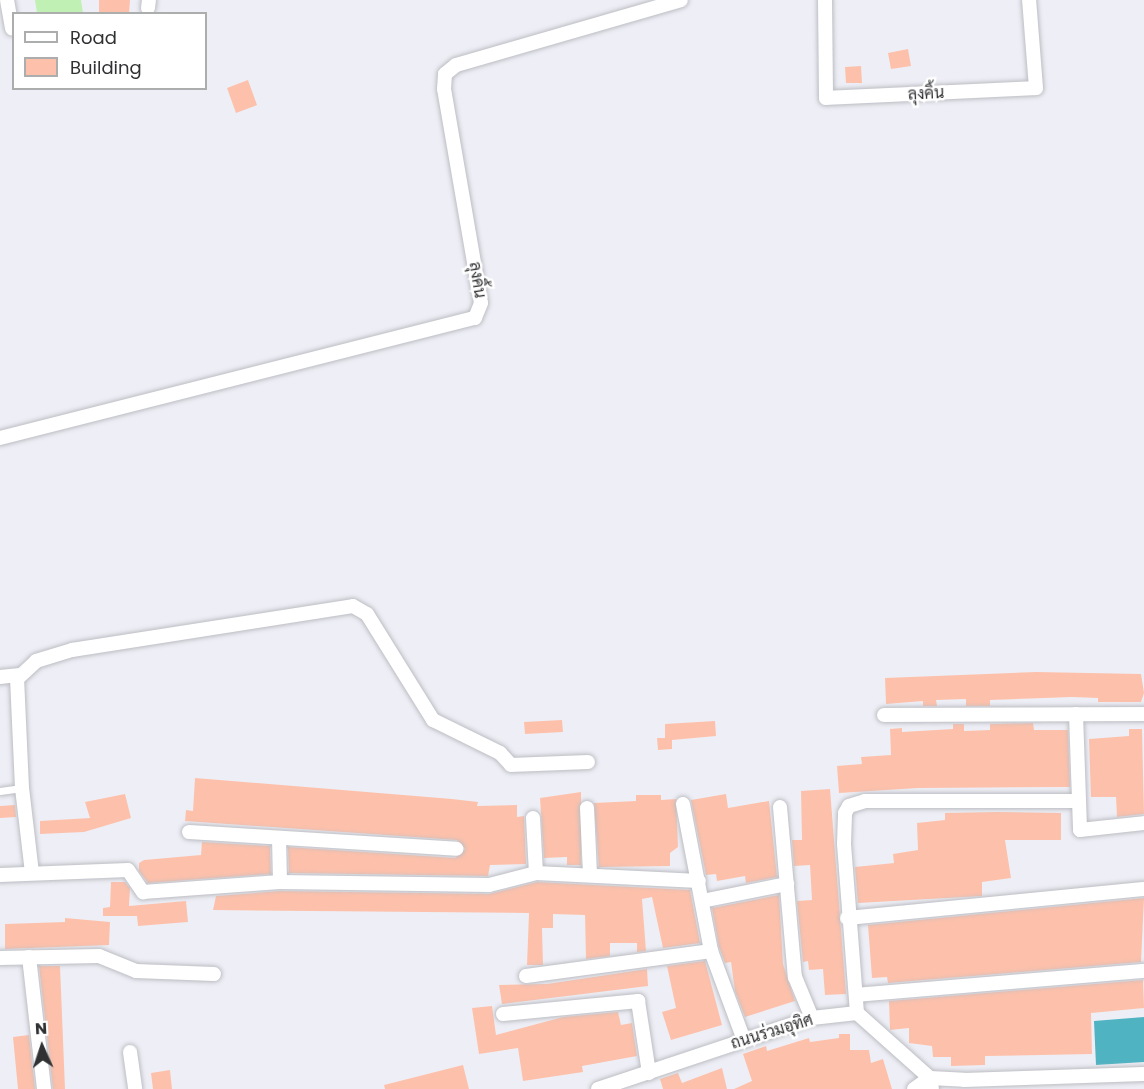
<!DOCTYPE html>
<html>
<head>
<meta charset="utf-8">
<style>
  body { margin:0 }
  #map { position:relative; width:1144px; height:1089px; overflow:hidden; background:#eeeff6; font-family:Poppins,Sarabun,sans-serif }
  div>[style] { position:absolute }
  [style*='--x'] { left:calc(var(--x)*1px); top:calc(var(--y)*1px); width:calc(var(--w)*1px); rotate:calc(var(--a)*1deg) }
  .green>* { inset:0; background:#c1f0b5 }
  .water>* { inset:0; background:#4fb3c2 }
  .building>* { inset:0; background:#fdc1ab }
  .roads { filter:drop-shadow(0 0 2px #bcbdc3) drop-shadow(0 0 2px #bcbdc3) }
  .lane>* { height:7px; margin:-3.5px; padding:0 3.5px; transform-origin:3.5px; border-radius:3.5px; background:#fff }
  .street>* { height:14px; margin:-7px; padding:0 7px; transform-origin:7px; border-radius:7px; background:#fff }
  span { translate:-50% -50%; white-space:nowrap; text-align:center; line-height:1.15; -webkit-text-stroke:5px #fff; paint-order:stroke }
  .street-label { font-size:16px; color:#303133 }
  .legend { position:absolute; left:12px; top:12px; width:195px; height:78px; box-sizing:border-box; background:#fff; border:2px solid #acadad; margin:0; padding:8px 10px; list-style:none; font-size:18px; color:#303133 }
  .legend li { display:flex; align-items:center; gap:12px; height:30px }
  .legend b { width:30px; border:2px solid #acadad }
  .north { position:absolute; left:12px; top:1017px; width:60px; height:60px; -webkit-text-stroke:4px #fff; paint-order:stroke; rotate:357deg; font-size:16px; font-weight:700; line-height:24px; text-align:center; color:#303133 }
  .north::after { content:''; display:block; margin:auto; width:21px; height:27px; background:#303133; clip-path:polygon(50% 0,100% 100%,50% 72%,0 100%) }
</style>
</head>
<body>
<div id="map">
  <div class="green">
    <i style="clip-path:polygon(35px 0,81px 0,83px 13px,37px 13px)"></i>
  </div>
  <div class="water">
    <i style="clip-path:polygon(1144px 1017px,1144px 1062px,1096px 1065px,1094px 1021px)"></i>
  </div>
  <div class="building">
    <i style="clip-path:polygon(99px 0,130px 0,129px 14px,99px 14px)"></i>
    <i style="clip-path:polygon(908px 49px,911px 66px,891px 69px,888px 53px)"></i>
    <i style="clip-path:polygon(861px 66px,862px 83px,846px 83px,845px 67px)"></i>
    <i style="clip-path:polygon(248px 80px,257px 105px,236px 113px,227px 88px)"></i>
    <i style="clip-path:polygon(1036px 672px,1141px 674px,1144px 693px,1141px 702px,1098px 702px,1098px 698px,1072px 697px,990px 700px,990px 706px,966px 706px,966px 699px,936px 700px,937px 706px,923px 706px,923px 701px,886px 704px,885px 678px)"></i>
    <i style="clip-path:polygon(562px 720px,563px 732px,525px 734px,524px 722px)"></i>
    <i style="clip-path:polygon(715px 721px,716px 736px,672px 740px,672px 749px,658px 750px,657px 738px,665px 738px,665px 724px)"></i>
    <i style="clip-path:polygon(1033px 723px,1034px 730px,1068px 730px,1070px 787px,918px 788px,839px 793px,837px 766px,862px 764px,861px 757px,891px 755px,890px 729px,902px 728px,902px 732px,953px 729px,953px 724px,964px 724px,964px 731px,990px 730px,990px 724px)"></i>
    <i style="clip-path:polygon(1129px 729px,1142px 729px,1144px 814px,1117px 817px,1116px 797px,1091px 797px,1089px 739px,1129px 736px)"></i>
    <i style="clip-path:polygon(195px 778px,452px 799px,478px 802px,477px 806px,517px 805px,517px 817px,524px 816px,526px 864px,490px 865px,488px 876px,289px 873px,288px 847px,455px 858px,465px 849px,457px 840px,185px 821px,186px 810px,193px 811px)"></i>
    <i style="clip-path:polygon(830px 789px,846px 994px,825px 995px,823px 969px,809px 970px,808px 961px,803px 962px,797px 901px,812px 900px,810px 865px,794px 866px,792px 840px,802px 840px,801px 791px)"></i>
    <i style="clip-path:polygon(581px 792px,581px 865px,567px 865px,567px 857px,544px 858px,540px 798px)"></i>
    <i style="clip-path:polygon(125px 794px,131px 818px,84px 832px,40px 834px,40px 821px,90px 818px,85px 802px)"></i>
    <i style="clip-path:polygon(726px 794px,728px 808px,769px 801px,777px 877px,746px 883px,745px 876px,717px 881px,716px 874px,706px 875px,691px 800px)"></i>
    <i style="clip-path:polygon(636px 795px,661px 795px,661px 800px,676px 799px,678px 847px,670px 853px,670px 866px,599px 867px,594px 803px,636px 801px)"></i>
    <i style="clip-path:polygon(15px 805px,16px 817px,0 818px,0 806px)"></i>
    <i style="clip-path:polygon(997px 812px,1061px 813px,1061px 840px,1005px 840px,1011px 878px,982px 882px,982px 896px,858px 903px,855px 867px,894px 863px,893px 854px,918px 850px,917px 823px,945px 820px,945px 813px)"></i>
    <i style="clip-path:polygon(202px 842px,270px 846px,271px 874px,148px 883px,139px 871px,139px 863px,144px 860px,201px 855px)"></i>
    <i style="clip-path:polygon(111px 882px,125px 882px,130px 888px,129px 906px,186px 901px,188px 922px,138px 926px,137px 916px,103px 916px,103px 908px,110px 907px)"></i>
    <i style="clip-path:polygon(537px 882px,690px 890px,700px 943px,663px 948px,652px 897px,642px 899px,646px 951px,637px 952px,637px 943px,610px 943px,610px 956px,586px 959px,585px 915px,553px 914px,553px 928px,542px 928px,543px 965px,527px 965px,529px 913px,213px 910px,216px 896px,280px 891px,489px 894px)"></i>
    <i style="clip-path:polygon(779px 895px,783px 964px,795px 1001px,745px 1017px,735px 991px,731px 962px,725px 963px,719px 947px,712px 908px)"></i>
    <i style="clip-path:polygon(1144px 898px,1141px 962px,888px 983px,887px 977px,872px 978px,868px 925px)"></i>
    <i style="clip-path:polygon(65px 918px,110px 922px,109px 945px,5px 949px,5px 924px,65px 922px)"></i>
    <i style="clip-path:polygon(705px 961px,722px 1025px,671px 1040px,662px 1012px,676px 1008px,667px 966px)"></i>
    <i style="clip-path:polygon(39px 966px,60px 966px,65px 1089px,53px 1089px)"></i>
    <i style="clip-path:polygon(647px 969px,648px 986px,502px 1004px,499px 985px,547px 984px)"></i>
    <i style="clip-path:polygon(1143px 980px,1144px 1008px,1091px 1013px,1092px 1054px,985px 1056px,985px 1065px,951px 1066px,951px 1057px,933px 1057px,932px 1046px,909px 1043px,909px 1028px,890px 1030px,889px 1001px)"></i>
    <i style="clip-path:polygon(492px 1006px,496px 1035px,563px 1017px,618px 1012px,621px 1025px,632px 1023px,637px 1056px,582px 1066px,583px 1072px,523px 1081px,518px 1048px,479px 1054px,472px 1008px)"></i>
    <i style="clip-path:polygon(839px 1034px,850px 1034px,850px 1050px,869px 1050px,871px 1063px,883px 1059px,892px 1089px,734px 1089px,752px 1081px,743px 1054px,766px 1046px,767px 1051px,809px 1038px,810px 1042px,839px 1038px)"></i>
    <i style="clip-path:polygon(29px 1035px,35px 1089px,18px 1089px,13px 1037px)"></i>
    <i style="clip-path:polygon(463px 1065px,469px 1089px,385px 1089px,384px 1085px)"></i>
    <i style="clip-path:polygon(722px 1068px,727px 1089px,663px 1089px,660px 1079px,678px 1073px,682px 1083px)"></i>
    <i style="clip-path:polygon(170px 1070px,172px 1089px,153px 1089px,151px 1073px)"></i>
  </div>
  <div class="roads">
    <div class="lane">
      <i style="--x:0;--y:791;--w:22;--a:-8"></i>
    </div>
    <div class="street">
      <i style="--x:7;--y:0;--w:29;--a:80"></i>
      <i style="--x:825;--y:0;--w:98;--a:89.4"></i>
      <i style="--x:826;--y:98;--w:210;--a:-2.7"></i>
      <i style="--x:1036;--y:88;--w:88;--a:-94.5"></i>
      <i style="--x:148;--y:8;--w:8;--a:-83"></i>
      <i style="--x:0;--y:438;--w:490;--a:-14.2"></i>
      <i style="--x:475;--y:318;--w:16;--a:-68"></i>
      <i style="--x:481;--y:303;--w:217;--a:-99.8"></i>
      <i style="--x:444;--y:89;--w:15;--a:-86"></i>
      <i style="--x:445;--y:74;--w:14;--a:-39"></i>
      <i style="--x:456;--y:65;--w:234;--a:-16.1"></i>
      <i style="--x:0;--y:677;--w:18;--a:-6"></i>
      <i style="--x:1076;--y:714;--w:116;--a:88"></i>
      <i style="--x:1080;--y:830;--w:64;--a:-6.2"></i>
      <i style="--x:884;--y:715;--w:260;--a:-0.2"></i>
      <i style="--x:683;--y:804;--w:150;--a:79.2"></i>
      <i style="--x:711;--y:951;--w:95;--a:69.7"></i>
      <i style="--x:780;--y:807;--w:171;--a:85"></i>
      <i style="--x:795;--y:977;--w:44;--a:67.5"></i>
      <i style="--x:587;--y:808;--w:67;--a:87.4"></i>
      <i style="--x:533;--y:818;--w:55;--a:86.9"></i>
      <i style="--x:189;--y:832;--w:268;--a:3.6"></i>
      <i style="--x:279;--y:838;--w:44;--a:88.7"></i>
      <i style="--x:32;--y:873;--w:86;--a:-96.7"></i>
      <i style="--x:22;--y:788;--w:109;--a:-92.6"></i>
      <i style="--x:17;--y:679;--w:26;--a:-43"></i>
      <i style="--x:36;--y:661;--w:38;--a:-17"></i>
      <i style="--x:72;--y:650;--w:284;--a:-8.9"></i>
      <i style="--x:353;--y:606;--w:16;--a:30"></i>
      <i style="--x:367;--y:614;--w:125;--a:58.1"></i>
      <i style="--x:433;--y:720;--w:75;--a:26.2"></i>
      <i style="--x:500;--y:753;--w:16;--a:47"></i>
      <i style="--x:511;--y:765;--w:77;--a:-2.2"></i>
      <i style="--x:0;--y:875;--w:128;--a:-2.2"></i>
      <i style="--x:128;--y:870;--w:27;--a:56"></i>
      <i style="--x:143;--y:892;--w:137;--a:-4.2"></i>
      <i style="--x:280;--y:882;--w:209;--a:0.8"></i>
      <i style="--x:489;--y:885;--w:49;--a:-14.3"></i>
      <i style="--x:536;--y:873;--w:163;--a:2.8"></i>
      <i style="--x:702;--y:901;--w:87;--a:-11.3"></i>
      <i style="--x:847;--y:918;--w:298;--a:-5.6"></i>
      <i style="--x:29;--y:957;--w:133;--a:83.5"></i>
      <i style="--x:0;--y:958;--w:99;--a:-1.2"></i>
      <i style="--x:99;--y:956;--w:40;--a:22"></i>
      <i style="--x:136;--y:971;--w:78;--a:2.2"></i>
      <i style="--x:526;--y:976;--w:187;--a:-7.7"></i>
      <i style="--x:856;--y:995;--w:289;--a:-4.8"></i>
      <i style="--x:857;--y:1013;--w:169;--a:-94.4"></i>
      <i style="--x:844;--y:844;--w:31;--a:-88"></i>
      <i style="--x:845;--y:813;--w:8;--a:-60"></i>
      <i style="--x:849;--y:806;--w:17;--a:-17"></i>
      <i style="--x:865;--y:801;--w:214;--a:0"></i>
      <i style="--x:503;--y:1014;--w:136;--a:-5.5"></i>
      <i style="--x:638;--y:1001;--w:73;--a:81.3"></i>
      <i style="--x:130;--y:1052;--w:37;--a:82"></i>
      <i style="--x:598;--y:1089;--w:225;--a:-18.4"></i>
      <i style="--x:812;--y:1018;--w:45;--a:-6.3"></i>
      <i style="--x:857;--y:1013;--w:98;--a:41.7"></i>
      <i style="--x:930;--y:1078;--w:34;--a:3"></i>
      <i style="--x:964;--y:1080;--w:180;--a:-1.9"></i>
      <i style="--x:914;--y:1089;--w:19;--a:-35"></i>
      <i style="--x:930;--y:1078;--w:11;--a:80"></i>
    </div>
  </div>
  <div class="street-label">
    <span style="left:926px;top:94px;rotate:-3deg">ลุงคิ้น</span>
    <span style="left:477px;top:280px;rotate:81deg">ลุงคิ้น</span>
    <span style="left:772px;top:1032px;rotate:-17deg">ถนนร่วมอุทิศ</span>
  </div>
  <ul class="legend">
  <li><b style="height:8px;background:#fff"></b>Road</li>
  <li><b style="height:16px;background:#fdc1ab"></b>Building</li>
  </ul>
  <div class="north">N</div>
</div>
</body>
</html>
